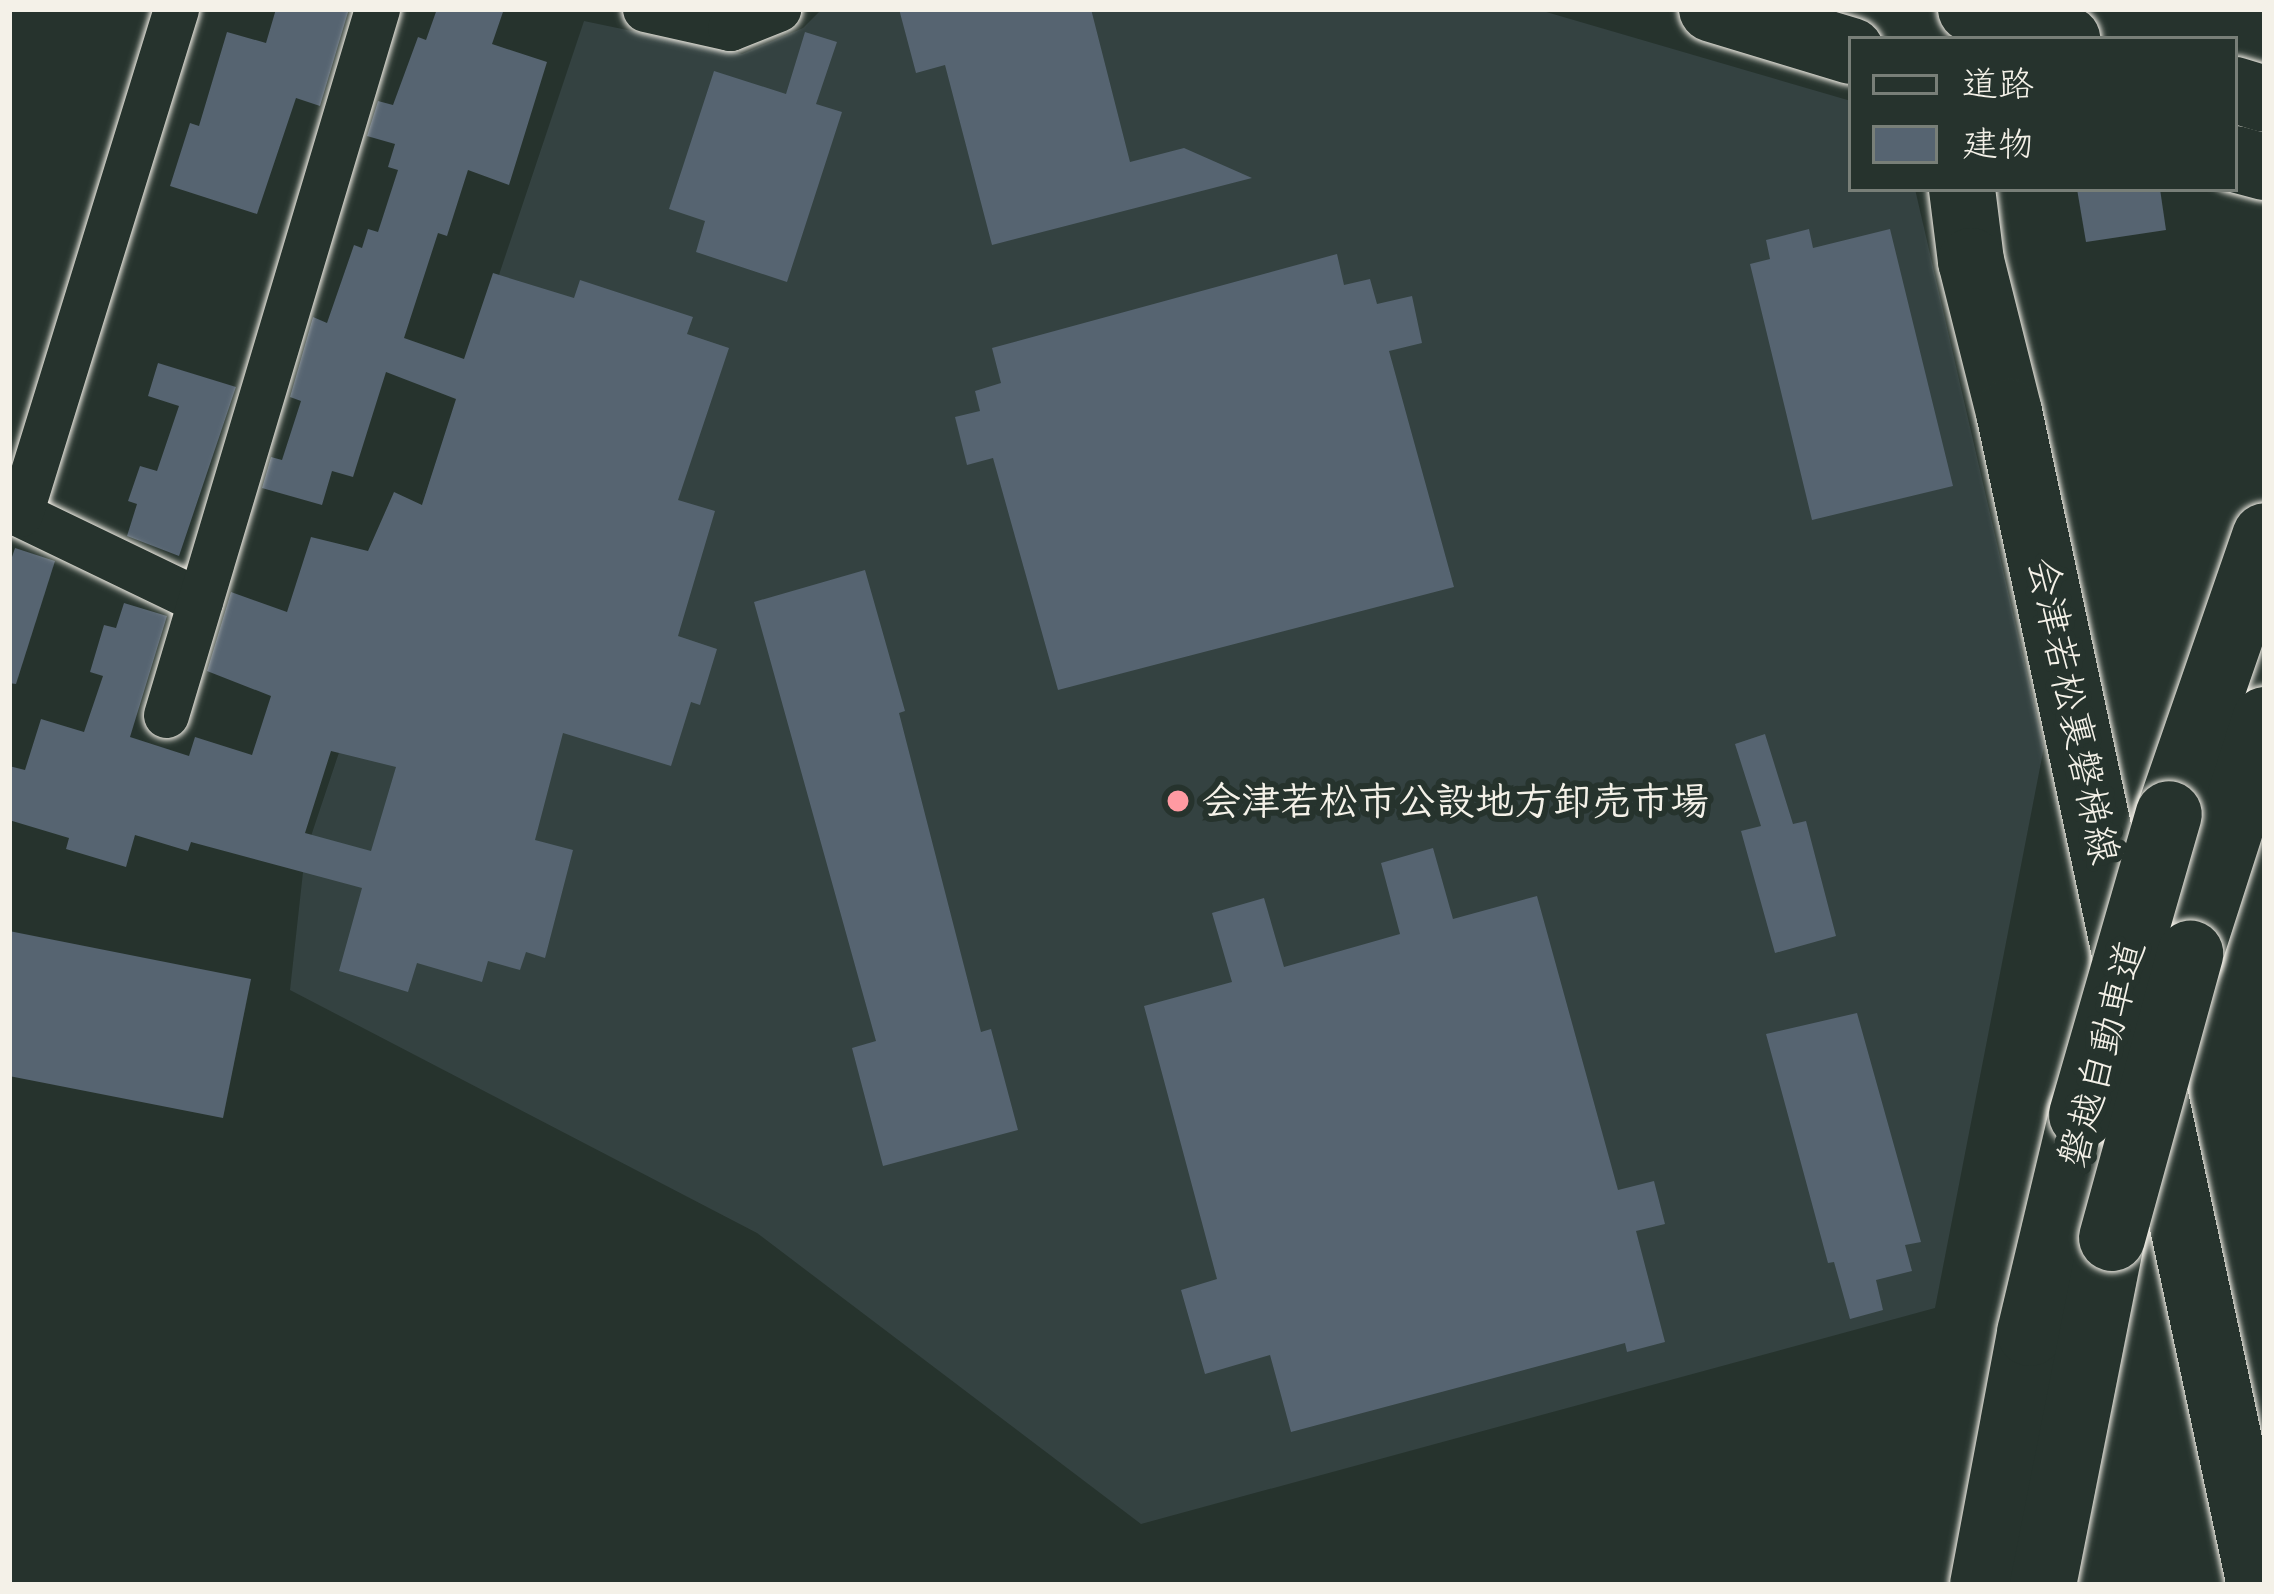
<!DOCTYPE html>
<html>
<head>
<meta charset="utf-8">
<style>
  body { margin:0 }
  #map { position:relative; width:2274px; height:1594px; overflow:hidden; background:#26332d; font-family:Sriracha,"Klee One",sans-serif }
  div>[style] { position:absolute }
  [style*='--x'] { left:calc(var(--x)*1px); top:calc(var(--y)*1px); width:calc(var(--w)*1px); rotate:calc(var(--a)*1deg) }
  .built>* { inset:0; background:#344241 }
  .building>* { inset:0; background:#566471 }
  .roads { filter:drop-shadow(0 0 3px #f4f1e8) drop-shadow(0 0 3px #f4f1e8) }
  .minor>* { height:45px; margin:-22.5px; padding:0 22.5px; transform-origin:22.5px; border-radius:22.5px; background:#26332d }
  .primary>* { height:66px; margin:-33px; padding:0 33px; transform-origin:33px; border-radius:33px; background:#26332d }
  .trunk>* { height:66px; margin:-33px; padding:0 33px; transform-origin:33px; border-radius:33px; background:#26332d }
  .motorway>* { height:66px; margin:-33px; padding:0 33px; transform-origin:33px; border-radius:33px; background:#26332d }
  .bridges { filter:drop-shadow(0 0 3px #f4f1e8) drop-shadow(0 0 3px #f4f1e8) }
  .motorway-bridge>* { height:66px; margin:-33px; padding:0 33px; transform-origin:33px; border-radius:33px; background:#26332d }
  .dots>* { width:33px; height:33px; translate:-50% -50%; box-sizing:border-box; border:6px solid #26332d; border-radius:50% }
  span { translate:-50% -50%; white-space:nowrap; text-align:center; line-height:1.15; -webkit-text-stroke:12px #26332d; paint-order:stroke }
  .street-label { font-size:39px; color:#f4f1e8 }
  .poi-label { font-size:39px; color:#f4f1e8; font-weight:700 }
  .left { translate:0 -50%; text-align:left }
  .frame { position:absolute; inset:0; border:12px solid #f4f1e8; pointer-events:none }
  .legend { position:absolute; left:1848px; top:36px; width:390px; height:156px; box-sizing:border-box; background:#26332d; border:3px solid #787f78; margin:0; padding:15px 21px; list-style:none; font-size:36px; color:#f4f1e8 }
  .legend li { display:flex; align-items:center; gap:24px; height:60px }
  .legend b { width:60px; border:3px solid #787f78 }
</style>
</head>
<body>
<div id="map">
  <div class="built">
    <i style="clip-path:polygon(822px 9px,1536px 9px,1851px 101px,1851px 189px,1915px 189px,2044px 747px,1935px 1308px,1141px 1524px,757px 1233px,290px 990px,305px 854px,584px 21px,742px 54px,803px 28px)"></i>
  </div>
  <div class="building">
    <i style="clip-path:polygon(276px 9px,349px 9px,320px 106px,296px 98px,257px 214px,170px 186px,190px 123px,199px 126px,227px 32px,266px 43px)"></i>
    <i style="clip-path:polygon(evenodd,437px 9px,504px 9px,492px 44px,547px 62px,509px 185px,468px 170px,447px 236px,438px 233px,404px 338px,464px 359px,493px 273px,574px 298px,580px 280px,693px 317px,687px 334px,729px 348px,678px 500px,715px 511px,678px 636px,717px 649px,700px 705px,691px 702px,671px 766px,563px 733px,535px 840px,573px 850px,545px 958px,526px 952px,520px 970px,488px 961px,482px 982px,417px 963px,408px 992px,339px 971px,362px 888px,191px 842px,188px 851px,135px 835px,126px 867px,66px 849px,69px 838px,9px 820px,9px 766px,25px 770px,41px 719px,84px 732px,103px 676px,90px 672px,104px 625px,116px 628px,124px 603px,167px 616px,130px 737px,189px 756px,195px 737px,252px 755px,271px 696px,207px 671px,231px 592px,287px 612px,311px 537px,368px 551px,394px 492px,422px 505px,456px 399px,386px 372px,353px 477px,332px 471px,322px 505px,262px 488px,271px 457px,282px 460px,301px 401px,290px 397px,313px 317px,327px 323px,354px 245px,362px 248px,368px 229px,378px 232px,398px 170px,388px 167px,395px 144px,367px 136px,378px 101px,393px 105px,418px 37px,426px 40px,437px 9px,331px 751px,396px 767px,371px 851px,305px 833px,331px 751px)"></i>
    <i style="clip-path:polygon(899px 9px,1091px 9px,1130px 162px,1184px 148px,1252px 178px,992px 245px,945px 65px,916px 73px)"></i>
    <i style="clip-path:polygon(805px 32px,837px 42px,816px 104px,842px 112px,787px 282px,696px 252px,705px 221px,669px 209px,714px 71px,786px 94px)"></i>
    <i style="clip-path:polygon(2077px 189px,2160px 189px,2166px 230px,2086px 242px)"></i>
    <i style="clip-path:polygon(1809px 229px,1813px 248px,1890px 229px,1953px 486px,1812px 520px,1750px 264px,1770px 259px,1766px 240px)"></i>
    <i style="clip-path:polygon(1337px 254px,1344px 285px,1370px 279px,1377px 304px,1412px 296px,1422px 343px,1389px 351px,1454px 587px,1058px 690px,993px 458px,967px 465px,955px 417px,980px 411px,975px 391px,1001px 383px,992px 348px)"></i>
    <i style="clip-path:polygon(158px 363px,236px 387px,179px 556px,127px 536px,137px 504px,128px 501px,140px 466px,157px 471px,179px 406px,148px 396px)"></i>
    <i style="clip-path:polygon(15px 548px,55px 561px,16px 684px,9px 683px,9px 566px)"></i>
    <i style="clip-path:polygon(865px 570px,905px 711px,899px 713px,981px 1032px,991px 1029px,1018px 1130px,883px 1166px,852px 1048px,876px 1041px,754px 602px)"></i>
    <i style="clip-path:polygon(1765px 734px,1793px 824px,1806px 821px,1836px 936px,1775px 953px,1741px 831px,1761px 826px,1735px 744px)"></i>
    <i style="clip-path:polygon(1433px 848px,1453px 919px,1537px 896px,1618px 1190px,1654px 1181px,1665px 1224px,1636px 1231px,1665px 1342px,1627px 1352px,1625px 1343px,1291px 1432px,1270px 1355px,1205px 1374px,1181px 1290px,1217px 1279px,1144px 1006px,1232px 982px,1212px 913px,1264px 898px,1284px 967px,1400px 934px,1381px 863px)"></i>
    <i style="clip-path:polygon(9px 931px,251px 979px,223px 1118px,9px 1076px)"></i>
    <i style="clip-path:polygon(1857px 1013px,1921px 1242px,1905px 1245px,1912px 1271px,1876px 1280px,1883px 1310px,1850px 1319px,1834px 1262px,1828px 1263px,1766px 1034px)"></i>
  </div>
  <div class="roads">
    <div class="minor">
      <i style="--x:645;--y:9;--w:87;--a:12.6"></i>
      <i style="--x:730;--y:28;--w:52;--a:-21.6"></i>
      <i style="--x:9;--y:509;--w:212;--a:25.7"></i>
      <i style="--x:20;--y:514;--w:529;--a:-72.83"></i>
      <i style="--x:166;--y:715;--w:737;--a:-73.36"></i>
    </div>
    <div class="primary">
      <i style="--x:1962;--y:189;--w:73;--a:82.9"></i>
      <i style="--x:1971;--y:261;--w:156;--a:75.9"></i>
      <i style="--x:2009;--y:412;--w:578;--a:77.91"></i>
      <i style="--x:2150;--y:1072;--w:525;--a:77.9"></i>
    </div>
    <div class="trunk">
      <i style="--x:1712;--y:9;--w:145;--a:16.8"></i>
      <i style="--x:1971;--y:9;--w:101;--a:17.4"></i>
      <i style="--x:2235;--y:90;--w:31;--a:17"></i>
      <i style="--x:2235;--y:159;--w:31;--a:15"></i>
    </div>
    <div class="motorway">
      <i style="--x:2169;--y:814;--w:294;--a:-70.9"></i>
      <i style="--x:2190;--y:954;--w:246;--a:-72.2"></i>
      <i style="--x:1983;--y:1585;--w:256;--a:-79.4"></i>
      <i style="--x:2030;--y:1333;--w:224;--a:-76.6"></i>
      <i style="--x:2043;--y:1585;--w:354;--a:-78.8"></i>
    </div>
  </div>
  <div class="bridges">
    <div class="motorway-bridge">
      <i style="--x:2082;--y:1115;--w:313;--a:-73.9"></i>
      <i style="--x:2112;--y:1238;--w:295;--a:-74.6"></i>
    </div>
  </div>
  <div class="dots">
    <i style="left:1178px;top:801px;background:#ff9aa2"></i>
  </div>
  <div class="street-label">
    <span style="left:2073px;top:711px;rotate:78deg">会津若松裏磐梯線</span>
    <span style="left:2102px;top:1054px;rotate:-75deg">磐越自動車道</span>
  </div>
  <div class="poi-label">
    <span class="left" style="left:1202px;top:801px">会津若松市公設地方卸売市場</span>
  </div>
  <div class="frame"></div>
  <ul class="legend">
  <li><b style="height:15px;background:#26332d"></b>道路</li>
  <li><b style="height:33px;background:#566471"></b>建物</li>
  </ul>
</div>
</body>
</html>
